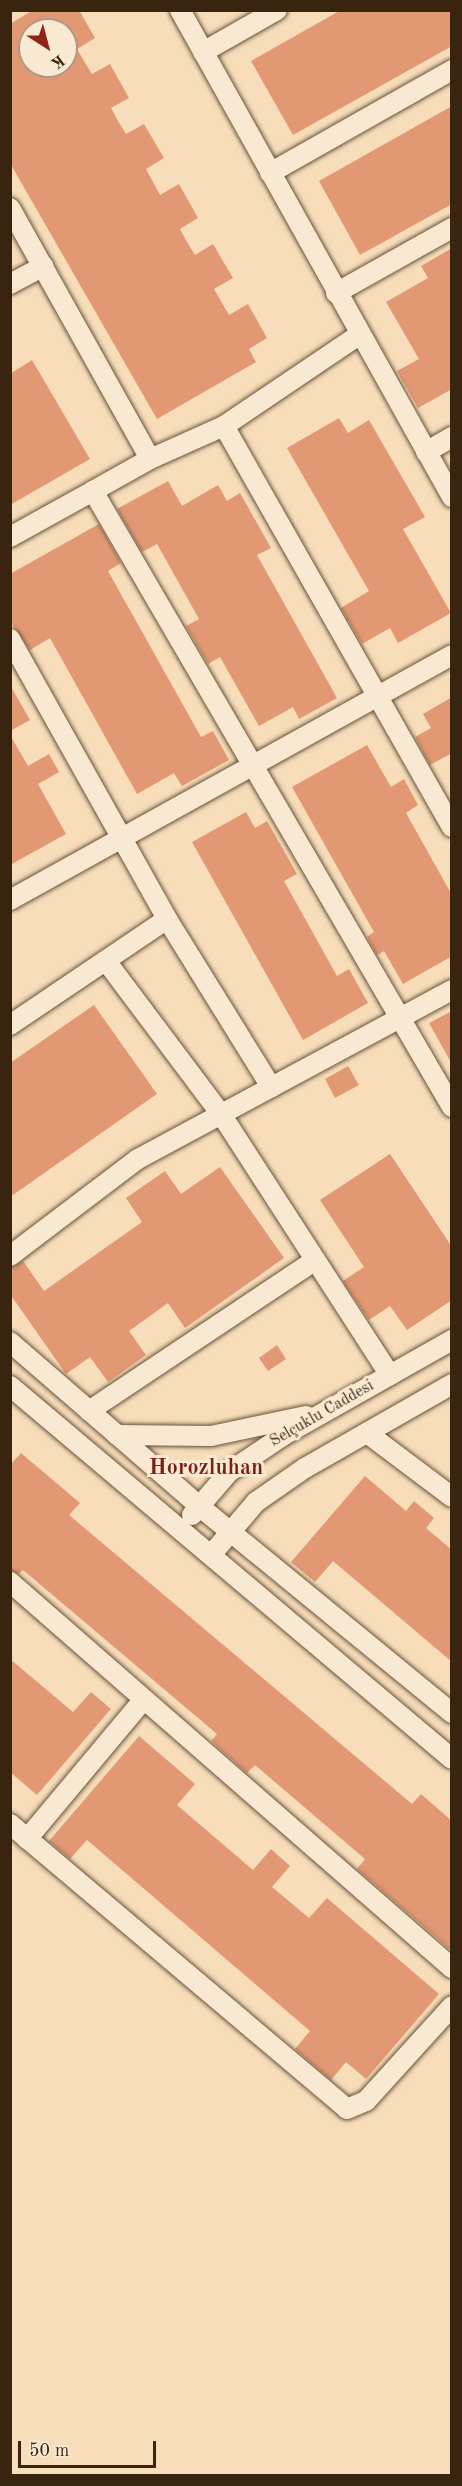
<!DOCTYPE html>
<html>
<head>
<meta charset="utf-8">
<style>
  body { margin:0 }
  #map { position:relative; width:462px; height:2486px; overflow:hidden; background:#f7ddb9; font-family:"Old Standard TT",serif }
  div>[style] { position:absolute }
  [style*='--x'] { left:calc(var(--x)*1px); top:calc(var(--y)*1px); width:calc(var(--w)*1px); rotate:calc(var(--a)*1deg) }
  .building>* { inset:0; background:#e39874 }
  .roads { filter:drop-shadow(0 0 2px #68523a) drop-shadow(0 0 2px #68523a) }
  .minor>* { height:20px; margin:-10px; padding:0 10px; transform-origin:10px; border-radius:10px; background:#fae9d2 }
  span { translate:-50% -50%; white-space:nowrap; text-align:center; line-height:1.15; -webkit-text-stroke:6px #fae9d2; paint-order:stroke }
  .street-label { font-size:16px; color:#38240f }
  .district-label { font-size:22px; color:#7a1f14; font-weight:700 }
  .frame { position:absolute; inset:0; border:12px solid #38240f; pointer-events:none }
  .north { position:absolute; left:18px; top:18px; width:60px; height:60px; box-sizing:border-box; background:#fae9d2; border:2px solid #ac9a84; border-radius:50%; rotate:144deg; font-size:16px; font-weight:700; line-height:24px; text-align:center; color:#38240f }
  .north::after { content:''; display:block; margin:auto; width:21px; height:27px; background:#8f2418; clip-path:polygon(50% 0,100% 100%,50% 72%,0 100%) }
  .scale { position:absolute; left:18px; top:2441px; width:138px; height:27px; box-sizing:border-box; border:3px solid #38240f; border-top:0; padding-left:8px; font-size:18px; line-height:21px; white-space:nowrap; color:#38240f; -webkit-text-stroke:4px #fae9d2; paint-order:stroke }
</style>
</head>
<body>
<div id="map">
  <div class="building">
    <i style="clip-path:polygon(evenodd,33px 10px,79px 10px,95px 38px,77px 49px,84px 61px,92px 74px,110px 64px,129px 98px,111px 108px,118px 121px,126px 134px,144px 124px,164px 158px,146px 169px,160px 195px,179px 184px,198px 218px,180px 229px,187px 242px,195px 255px,213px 244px,233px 278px,214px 289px,229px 315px,248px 304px,267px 338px,249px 349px,256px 362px,157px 419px,10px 163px,10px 24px,33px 10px,30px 30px,66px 30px,66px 66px,30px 66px,30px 30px)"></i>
    <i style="clip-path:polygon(341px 10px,452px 10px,452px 46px,293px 135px,251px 61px)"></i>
    <i style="clip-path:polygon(452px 106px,452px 204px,360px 255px,319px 181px)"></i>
    <i style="clip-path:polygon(452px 248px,452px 389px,418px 408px,397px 371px,419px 359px,386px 302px,428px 278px,421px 266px)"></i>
    <i style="clip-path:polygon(32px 360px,90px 459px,10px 505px,10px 374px)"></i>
    <i style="clip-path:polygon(339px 418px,348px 433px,369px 420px,425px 517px,403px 529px,451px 613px,398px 643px,390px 628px,362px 644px,341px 608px,369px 591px,287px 448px)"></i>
    <i style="clip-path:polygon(168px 481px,182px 506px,218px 485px,227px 501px,240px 493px,271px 548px,257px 555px,337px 698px,299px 719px,293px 707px,259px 726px,220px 657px,208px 664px,186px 626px,199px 619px,157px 544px,142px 552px,117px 509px)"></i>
    <i style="clip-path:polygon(99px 524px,121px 563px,108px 571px,201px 737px,213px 731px,229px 760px,182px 786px,174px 773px,137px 794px,50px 638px,30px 650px,10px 621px,10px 574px)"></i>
    <i style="clip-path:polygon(10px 685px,30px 720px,10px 731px)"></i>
    <i style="clip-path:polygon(452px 697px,452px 753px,430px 765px,415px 737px,431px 728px,423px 714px)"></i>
    <i style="clip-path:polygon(10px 735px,28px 766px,49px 754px,59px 772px,38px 784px,66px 834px,10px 865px)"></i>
    <i style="clip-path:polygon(367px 745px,391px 787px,404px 779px,418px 805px,406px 813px,452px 895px,452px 956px,403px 984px,384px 951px,377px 955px,367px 937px,374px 932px,292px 787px)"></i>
    <i style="clip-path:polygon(246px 812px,255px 828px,267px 821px,297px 874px,284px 881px,337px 976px,349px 969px,368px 1003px,303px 1040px,192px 842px)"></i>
    <i style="clip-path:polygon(94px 1005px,157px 1094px,10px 1197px,10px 1063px)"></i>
    <i style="clip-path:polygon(452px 1011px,452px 1064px,429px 1023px)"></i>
    <i style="clip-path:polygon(348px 1066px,359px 1085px,335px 1098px,325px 1079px)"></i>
    <i style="clip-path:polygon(390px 1154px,452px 1247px,452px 1300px,407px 1330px,390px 1306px,369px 1320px,343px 1281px,364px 1267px,320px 1200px)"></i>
    <i style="clip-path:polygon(220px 1167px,284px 1258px,185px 1328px,168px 1303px,129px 1331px,146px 1355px,108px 1382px,90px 1357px,66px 1374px,10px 1294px,10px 1268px,23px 1261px,44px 1291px,142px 1222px,126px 1198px,165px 1171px,181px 1194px)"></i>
    <i style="clip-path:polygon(277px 1345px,286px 1359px,268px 1371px,259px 1358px)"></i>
    <i style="clip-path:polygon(21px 1453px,80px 1503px,69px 1515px,412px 1804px,421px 1794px,452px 1821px,452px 1951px,357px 1869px,365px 1859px,255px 1765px,247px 1773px,211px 1741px,217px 1734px,23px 1570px,19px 1574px,10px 1570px,10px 1465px)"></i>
    <i style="clip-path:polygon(365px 1476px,406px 1511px,414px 1501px,434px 1518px,426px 1528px,452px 1550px,452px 1662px,333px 1561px,315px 1582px,291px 1562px)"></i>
    <i style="clip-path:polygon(10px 1659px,73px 1712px,91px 1692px,111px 1709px,37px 1795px,10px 1772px)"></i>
    <i style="clip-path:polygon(139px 1736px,195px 1784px,177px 1805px,253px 1870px,271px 1849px,290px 1866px,272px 1887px,309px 1918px,327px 1898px,439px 1994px,366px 2079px,346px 2062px,331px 2080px,295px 2049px,310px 2031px,87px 1840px,70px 1859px,49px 1841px)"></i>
  </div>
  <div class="roads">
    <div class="minor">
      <i style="--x:180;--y:10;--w:558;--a:60.82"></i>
      <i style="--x:203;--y:52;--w:85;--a:-29.6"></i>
      <i style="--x:270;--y:173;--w:209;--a:-29.5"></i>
      <i style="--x:10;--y:208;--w:287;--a:60.8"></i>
      <i style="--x:10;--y:284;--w:38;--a:-28"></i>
      <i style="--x:336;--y:293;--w:133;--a:-29.3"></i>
      <i style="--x:224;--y:426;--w:461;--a:60.4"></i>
      <i style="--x:426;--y:452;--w:30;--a:-30"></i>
      <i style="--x:93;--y:491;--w:65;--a:-29.3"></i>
      <i style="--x:150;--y:459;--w:81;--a:-24"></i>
      <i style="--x:224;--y:426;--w:163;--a:-34"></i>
      <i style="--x:10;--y:537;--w:95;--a:-29"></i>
      <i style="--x:93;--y:491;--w:713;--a:59.77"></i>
      <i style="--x:10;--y:639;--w:321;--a:60.7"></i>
      <i style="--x:167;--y:919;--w:198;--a:58.2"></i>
      <i style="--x:10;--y:900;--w:505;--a:-29"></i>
      <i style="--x:106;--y:961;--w:191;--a:53.1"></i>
      <i style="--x:221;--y:1114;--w:311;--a:57.1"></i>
      <i style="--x:10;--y:1025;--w:189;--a:-34"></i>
      <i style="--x:10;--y:1256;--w:161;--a:-37.2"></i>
      <i style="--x:138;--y:1159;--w:357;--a:-28.3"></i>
      <i style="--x:10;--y:1342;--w:250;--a:40.9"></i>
      <i style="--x:199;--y:1506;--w:327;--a:39.3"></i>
      <i style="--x:10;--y:1386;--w:578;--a:40.16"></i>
      <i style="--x:89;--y:1411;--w:272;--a:-33.7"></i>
      <i style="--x:367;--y:1433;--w:106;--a:37"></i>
      <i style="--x:117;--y:1435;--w:94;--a:0.6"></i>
      <i style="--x:211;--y:1436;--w:97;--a:-11.9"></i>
      <i style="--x:192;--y:1515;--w:57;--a:-49.3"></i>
      <i style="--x:229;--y:1472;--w:66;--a:-33.9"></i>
      <i style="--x:284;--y:1435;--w:193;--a:-29.5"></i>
      <i style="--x:211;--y:1555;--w:70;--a:-49.7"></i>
      <i style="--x:256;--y:1502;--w:60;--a:-34.8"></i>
      <i style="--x:305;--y:1468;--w:169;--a:-29.7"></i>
      <i style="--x:10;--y:1582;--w:587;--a:41.13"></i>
      <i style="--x:10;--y:1824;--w:441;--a:40.2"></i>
      <i style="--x:347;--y:2109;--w:21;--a:-23"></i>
      <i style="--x:366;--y:2101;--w:128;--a:-47.8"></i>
      <i style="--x:27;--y:1839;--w:182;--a:-50.1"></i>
    </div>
  </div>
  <div class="street-label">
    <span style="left:322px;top:1414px;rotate:-30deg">Selçuklu Caddesi</span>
  </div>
  <div class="district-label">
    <span style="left:206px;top:1469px">Horozluhan</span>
  </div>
  <div class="frame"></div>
  <div class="north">K</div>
  <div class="scale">50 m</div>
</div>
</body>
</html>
